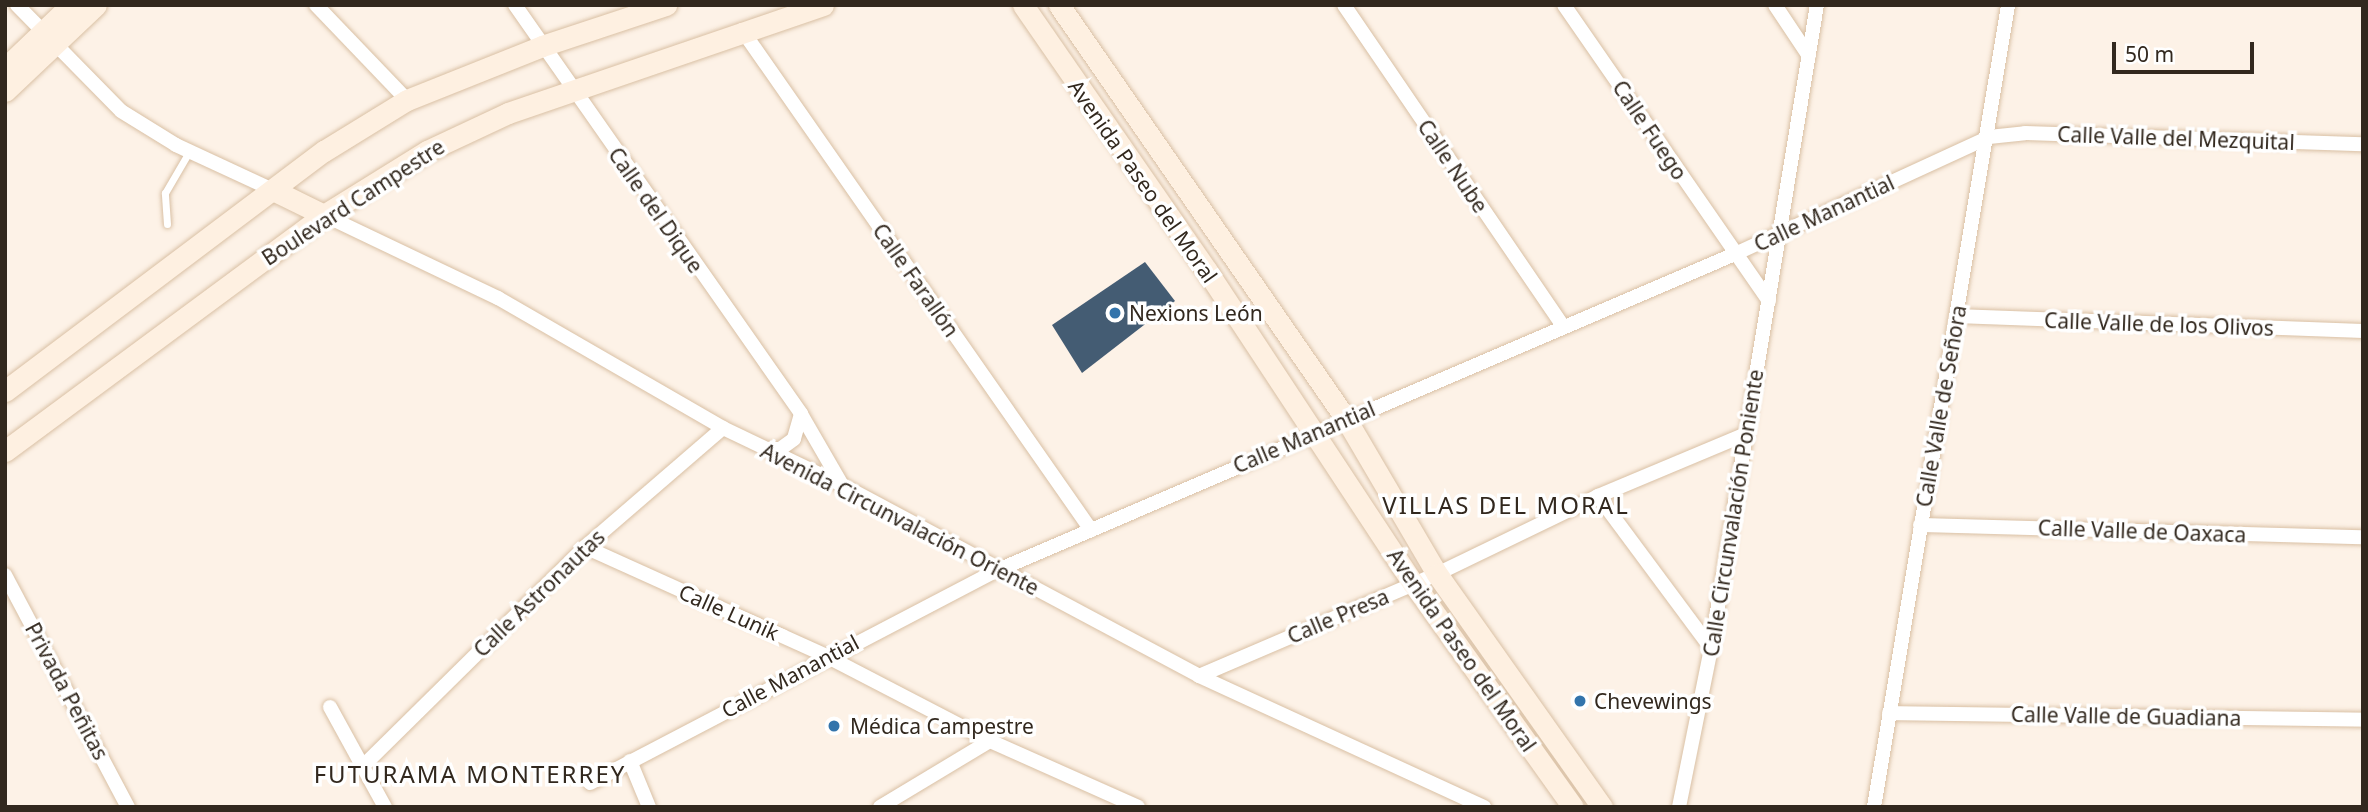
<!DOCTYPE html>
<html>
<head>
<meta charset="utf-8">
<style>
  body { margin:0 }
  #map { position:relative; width:2368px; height:812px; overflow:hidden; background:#fdf2e7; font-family:"Noto Sans",sans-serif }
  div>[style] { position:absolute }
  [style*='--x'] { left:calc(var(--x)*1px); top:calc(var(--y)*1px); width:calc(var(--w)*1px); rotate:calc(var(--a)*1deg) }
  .building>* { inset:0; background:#445c73 }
  .roads { filter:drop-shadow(0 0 2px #d9c0a4) drop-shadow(0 0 2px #d9c0a4) }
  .lane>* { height:7px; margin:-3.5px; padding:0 3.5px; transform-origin:3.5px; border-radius:3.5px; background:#fff }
  .street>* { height:14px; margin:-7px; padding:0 7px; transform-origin:7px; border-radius:7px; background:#fff }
  .secondary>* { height:21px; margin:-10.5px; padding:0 10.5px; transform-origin:10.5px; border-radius:10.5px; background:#fef0e1 }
  .dots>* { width:19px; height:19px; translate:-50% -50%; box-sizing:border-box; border:4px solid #fff; border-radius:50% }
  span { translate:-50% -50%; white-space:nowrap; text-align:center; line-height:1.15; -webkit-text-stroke:7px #fff; paint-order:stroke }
  .street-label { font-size:21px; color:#32281e }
  .poi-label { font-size:21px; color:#32281e }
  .left { translate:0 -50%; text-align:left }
  .quarter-label { font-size:24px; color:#32281e; letter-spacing:2px }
  .frame { position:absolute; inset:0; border:7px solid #32281e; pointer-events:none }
  .scale { position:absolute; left:2112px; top:42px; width:142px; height:32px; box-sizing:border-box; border:4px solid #32281e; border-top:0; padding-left:9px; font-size:21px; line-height:24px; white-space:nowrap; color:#32281e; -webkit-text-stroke:5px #fff; paint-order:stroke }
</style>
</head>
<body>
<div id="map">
  <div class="building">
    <i style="clip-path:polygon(1145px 262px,1175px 301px,1082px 373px,1052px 325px)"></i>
  </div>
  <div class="roads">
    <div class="lane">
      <i style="--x:167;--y:224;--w:31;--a:-94"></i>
      <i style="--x:165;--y:193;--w:48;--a:-59.7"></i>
    </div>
    <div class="street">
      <i style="--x:17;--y:5;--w:148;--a:45.5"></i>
      <i style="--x:121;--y:111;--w:65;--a:31.7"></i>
      <i style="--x:176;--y:145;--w:107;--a:24.9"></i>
      <i style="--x:316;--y:5;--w:132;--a:46.2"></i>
      <i style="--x:515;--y:5;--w:499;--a:55"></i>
      <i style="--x:801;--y:414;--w:26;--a:106"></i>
      <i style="--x:794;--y:439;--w:17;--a:144"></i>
      <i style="--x:780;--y:449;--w:12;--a:180"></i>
      <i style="--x:1344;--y:5;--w:389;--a:55.7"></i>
      <i style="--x:1564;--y:5;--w:360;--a:55.3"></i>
      <i style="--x:1775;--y:5;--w:61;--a:56.3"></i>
      <i style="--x:742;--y:30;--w:610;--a:55.08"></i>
      <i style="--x:324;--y:215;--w:193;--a:25.5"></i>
      <i style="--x:498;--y:298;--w:260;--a:30"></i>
      <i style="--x:723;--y:428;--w:132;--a:25.6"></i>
      <i style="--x:842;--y:485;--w:405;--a:28.1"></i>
      <i style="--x:1199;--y:676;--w:314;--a:24.7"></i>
      <i style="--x:1956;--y:316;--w:407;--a:2.1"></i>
      <i style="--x:801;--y:414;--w:82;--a:60"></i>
      <i style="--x:1598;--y:496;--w:189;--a:53.4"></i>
      <i style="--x:1920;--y:525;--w:443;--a:1.6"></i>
      <i style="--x:585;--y:547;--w:265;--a:24.3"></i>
      <i style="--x:826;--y:656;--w:185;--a:27.4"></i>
      <i style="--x:990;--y:741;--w:162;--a:24"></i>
      <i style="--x:5;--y:575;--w:263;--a:62.1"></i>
      <i style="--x:1199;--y:676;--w:259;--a:-23.2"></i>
      <i style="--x:1437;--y:574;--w:179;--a:-25.8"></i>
      <i style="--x:1598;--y:496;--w:158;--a:-22.7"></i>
      <i style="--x:330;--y:707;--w:114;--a:61.2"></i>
      <i style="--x:1889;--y:713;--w:474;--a:0.8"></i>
      <i style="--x:630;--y:761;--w:50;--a:67.6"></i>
      <i style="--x:363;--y:766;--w:312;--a:-44.6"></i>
      <i style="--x:585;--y:547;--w:182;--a:-40.8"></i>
      <i style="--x:590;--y:783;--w:460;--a:-27.6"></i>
      <i style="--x:998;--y:570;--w:802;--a:-23.21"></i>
      <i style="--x:1735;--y:254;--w:280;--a:-24.7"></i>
      <i style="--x:1989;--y:137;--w:36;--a:-6"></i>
      <i style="--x:2025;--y:133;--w:338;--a:1.9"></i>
      <i style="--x:880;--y:807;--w:128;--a:-31"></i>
      <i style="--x:1679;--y:807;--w:162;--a:-78.6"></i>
      <i style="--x:1711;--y:648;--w:652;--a:-80.64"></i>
      <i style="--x:1874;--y:807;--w:813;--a:-80.51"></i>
    </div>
    <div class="secondary">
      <i style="--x:1023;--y:5;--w:323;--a:55.3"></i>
      <i style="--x:1207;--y:271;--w:374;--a:56.6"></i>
      <i style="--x:1413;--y:583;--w:275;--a:54.5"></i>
      <i style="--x:1059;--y:5;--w:504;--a:55.27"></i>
      <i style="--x:1346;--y:419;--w:180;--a:59.6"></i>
      <i style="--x:1437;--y:574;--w:286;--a:54.7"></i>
      <i style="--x:5;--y:68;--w:91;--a:-43.7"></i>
      <i style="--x:5;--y:91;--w:125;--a:-43.4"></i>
      <i style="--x:273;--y:190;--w:57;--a:26.1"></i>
      <i style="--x:5;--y:391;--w:399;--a:-37"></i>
      <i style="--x:324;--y:151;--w:97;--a:-31.6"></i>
      <i style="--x:407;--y:100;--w:145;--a:-21.8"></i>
      <i style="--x:542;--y:46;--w:131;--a:-18.3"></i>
      <i style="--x:5;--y:451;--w:397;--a:-36.5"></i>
      <i style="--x:324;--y:215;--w:121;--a:-31.9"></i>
      <i style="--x:427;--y:151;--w:89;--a:-25.1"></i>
      <i style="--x:508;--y:113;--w:333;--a:-18.9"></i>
    </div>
  </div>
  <div class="dots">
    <i style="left:1115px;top:313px;background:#3374ab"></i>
    <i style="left:1580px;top:701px;background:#3374ab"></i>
    <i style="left:834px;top:726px;background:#3374ab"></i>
  </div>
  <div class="street-label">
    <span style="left:1650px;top:130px;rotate:56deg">Calle Fuego</span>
    <span style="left:2176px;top:138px;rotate:2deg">Calle Valle del Mezquital</span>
    <span style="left:1453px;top:166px;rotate:56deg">Calle Nube</span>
    <span style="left:1143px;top:181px;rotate:55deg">Avenida Paseo del Moral</span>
    <span style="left:353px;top:202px;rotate:-33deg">Boulevard Campestre</span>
    <span style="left:656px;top:210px;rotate:55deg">Calle del Dique</span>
    <span style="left:1824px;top:213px;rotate:-25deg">Calle Manantial</span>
    <span style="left:916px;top:280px;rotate:55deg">Calle Farallón</span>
    <span style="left:2159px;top:324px;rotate:2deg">Calle Valle de los Olivos</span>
    <span style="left:1941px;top:406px;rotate:-80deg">Calle Valle de Señora</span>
    <span style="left:1304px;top:437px;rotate:-23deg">Calle Manantial</span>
    <span style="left:1733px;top:513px;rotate:-81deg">Calle Circunvalación Poniente</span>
    <span style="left:900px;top:519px;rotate:27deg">Avenida Circunvalación Oriente</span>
    <span style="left:2142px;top:531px;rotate:2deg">Calle Valle de Oaxaca</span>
    <span style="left:539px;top:593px;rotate:-44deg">Calle Astronautas</span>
    <span style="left:729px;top:612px;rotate:24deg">Calle Lunik</span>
    <span style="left:1338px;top:616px;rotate:-23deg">Calle Presa</span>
    <span style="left:1462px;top:650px;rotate:55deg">Avenida Paseo del Moral</span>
    <span style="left:790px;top:676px;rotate:-28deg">Calle Manantial</span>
    <span style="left:67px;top:691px;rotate:62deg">Privada Peñitas</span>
    <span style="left:2126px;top:716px;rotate:1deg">Calle Valle de Guadiana</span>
  </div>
  <div class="poi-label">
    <span class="left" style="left:1129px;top:313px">Nexions León</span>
    <span class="left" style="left:1594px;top:701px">Chevewings</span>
    <span class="left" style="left:850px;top:726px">Médica Campestre</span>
  </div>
  <div class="quarter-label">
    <span style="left:1506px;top:505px">VILLAS DEL MORAL</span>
    <span style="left:470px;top:774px">FUTURAMA MONTERREY</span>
  </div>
  <div class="frame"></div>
  <div class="scale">50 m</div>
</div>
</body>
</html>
